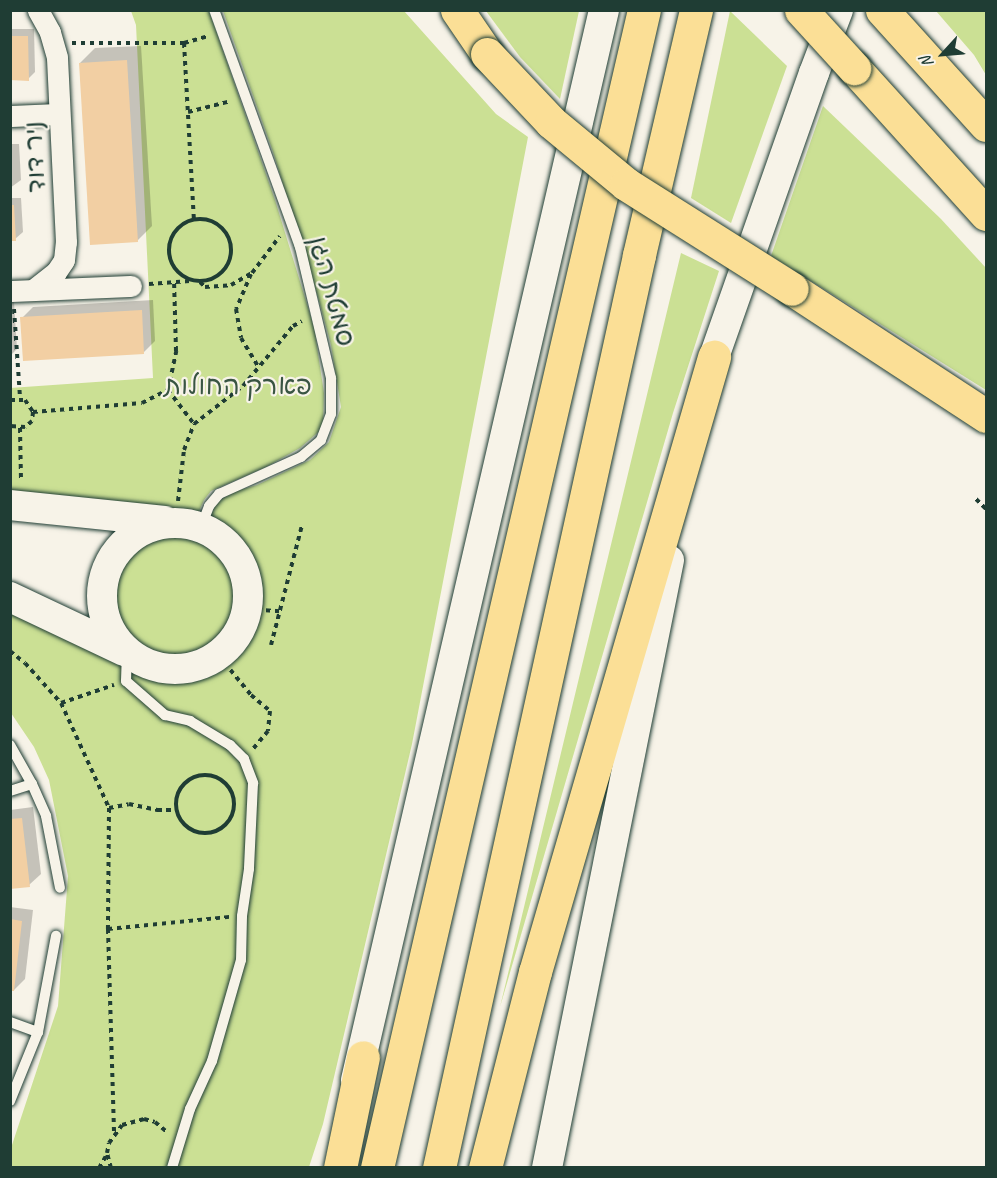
<!DOCTYPE html>
<html>
<head>
<meta charset="utf-8">
<style>
  body { margin:0 }
  #map { position:relative; width:997px; height:1178px; overflow:hidden; background:#f7f3e8; font-family:Caveat,"Playpen Sans Hebrew",sans-serif }
  div>[style] { position:absolute }
  [style*='--x'] { left:calc(var(--x)*1px); top:calc(var(--y)*1px); width:calc(var(--w)*1px); rotate:calc(var(--a)*1deg) }
  .green>* { inset:0; background:#cbe094 }
  .round { border-radius:50% }
  .shadow>* { inset:0; background:#0003 }
  .building>* { inset:0; background:#f2cfa3 }
  .path>* { height:4px; margin-top:-2px; transform-origin:0; background:repeating-linear-gradient(90deg,#1f3d34 0 4.5px,transparent 0 9px) }
  .path>.ring { margin:-2px; padding:0; box-sizing:content-box; background:none; border:4px solid #1f3d34; border-radius:50% }
  .roads { filter:drop-shadow(0 0 2px #1f3d34) drop-shadow(0 0 2px #1f3d34) }
  .lane>* { height:10px; margin:-5px; padding:0 5px; transform-origin:5px; border-radius:5px; background:#f7f3e8 }
  .street>* { height:21px; margin:-10.5px; padding:0 10.5px; transform-origin:10.5px; border-radius:10.5px; background:#f7f3e8 }
  .secondary>* { height:30px; margin:-15px; padding:0 15px; transform-origin:15px; border-radius:15px; background:#f7f3e8 }
  .secondary>.ring { margin:-15px; padding:0; box-sizing:content-box; background:none; border:30px solid #f7f3e8; border-radius:50% }
  .highway>* { height:33px; margin:-16.5px; padding:0 16.5px; transform-origin:16.5px; border-radius:16.5px; background:#fbdf96 }
  .bridges { filter:drop-shadow(0 0 2px #1f3d34) drop-shadow(0 0 2px #1f3d34) }
  .highway-bridge>* { height:33px; margin:-16.5px; padding:0 16.5px; transform-origin:16.5px; border-radius:16.5px; background:#fbdf96 }
  span { translate:-50% -50%; white-space:nowrap; text-align:center; line-height:1.15; -webkit-text-stroke:4.5px #f7f3e8; paint-order:stroke }
  .street-label { font-size:26px; color:#1f3d34 }
  .park-label { font-size:26px; color:#395542 }
  .frame { position:absolute; inset:0; border:12px solid #1f3d34; pointer-events:none }
  .north { position:absolute; left:913px; top:24px; width:60px; height:60px; -webkit-text-stroke:4px #f7f3e8; paint-order:stroke; rotate:244deg; font-size:16px; font-weight:700; line-height:24px; text-align:center; color:#1f3d34 }
  .north::after { content:''; display:block; margin:auto; width:21px; height:27px; background:#1f3d34; clip-path:polygon(50% 0,100% 100%,50% 72%,0 100%) }
</style>
</head>
<body>
<div id="map">
  <div class="green">
    <i style="clip-path:polygon(131px 11px,209px 11px,275px 200px,314px 327px,324px 393px,323px 428px,300px 448px,266px 467px,211px 491px,204px 500px,196px 518px,11px 494px,10px 388px,153px 378px,136px 25px)"></i>
    <i style="clip-path:polygon(223px 11px,404px 11px,496px 114px,528px 137px,412px 744px,323px 1124px,309px 1167px,11px 1167px,11px 1148px,58px 1006px,68px 876px,49px 780px,34px 747px,11px 713px,10px 612px,106px 652px,146px 674px,180px 677px,201px 672px,218px 663px,245px 638px,251px 626px,256px 598px,254px 582px,241px 549px,231px 538px,208px 524px,216px 503px,233px 492px,257px 485px,310px 460px,329px 442px,341px 407px,331px 345px,318px 297px,273px 152px)"></i>
    <i style="clip-path:polygon(486px 11px,579px 11px,560px 99px,520px 57px)"></i>
    <i style="clip-path:polygon(730px 11px,787px 66px,731px 223px,691px 198px)"></i>
    <i style="clip-path:polygon(936px 11px,986px 11px,986px 75px,974px 55px)"></i>
    <i style="clip-path:polygon(823px 106px,941px 219px,986px 268px,986px 390px,771px 256px)"></i>
    <i style="clip-path:polygon(681px 253px,719px 271px,673px 413px,500px 1007px)"></i>
    <i class="round" style="left:104px;top:525px;width:142px;height:142px"></i>
  </div>
  <div class="shadow">
    <i style="clip-path:polygon(10px 29px,34px 29px,35px 72px,28px 79px,10px 79px)"></i>
    <i style="clip-path:polygon(141px 46px,152px 226px,137px 241px,80px 63px,95px 48px)"></i>
    <i style="clip-path:polygon(10px 144px,19px 144px,21px 180px,10px 188px)"></i>
    <i style="clip-path:polygon(10px 198px,21px 198px,23px 232px,15px 239px,10px 239px)"></i>
    <i style="clip-path:polygon(153px 300px,155px 341px,144px 352px,22px 318px,33px 307px)"></i>
    <i style="clip-path:polygon(10px 302px,14px 302px,17px 349px,10px 356px)"></i>
    <i style="clip-path:polygon(33px 807px,41px 874px,29px 885px,10px 887px,10px 810px)"></i>
    <i style="clip-path:polygon(10px 907px,33px 910px,25px 979px,14px 990px,10px 989px)"></i>
  </div>
  <div class="building">
    <i style="clip-path:polygon(10px 36px,28px 36px,29px 81px,10px 80px)"></i>
    <i style="clip-path:polygon(127px 60px,138px 242px,90px 245px,79px 63px)"></i>
    <i style="clip-path:polygon(10px 205px,14px 205px,16px 241px,10px 241px)"></i>
    <i style="clip-path:polygon(142px 310px,144px 354px,23px 361px,20px 317px)"></i>
    <i style="clip-path:polygon(22px 818px,30px 887px,10px 889px,10px 819px)"></i>
    <i style="clip-path:polygon(10px 919px,22px 921px,14px 991px,10px 991px)"></i>
  </div>
  <div class="path">
    <i style="--x:72;--y:43;--w:112;--a:0"></i>
    <i style="--x:184;--y:43;--w:25;--a:-16"></i>
    <i style="--x:184;--y:43;--w:177;--a:86.8"></i>
    <i style="--x:188;--y:112;--w:44;--a:-14.3"></i>
    <i class="ring" style="left:169px;top:219px;width:58px;height:58px"></i>
    <i style="--x:251;--y:274;--w:38;--a:113"></i>
    <i style="--x:236;--y:309;--w:29;--a:80"></i>
    <i style="--x:241;--y:338;--w:35;--a:59"></i>
    <i style="--x:200;--y:282;--w:7;--a:45"></i>
    <i style="--x:205;--y:287;--w:26;--a:-4"></i>
    <i style="--x:231;--y:285;--w:24;--a:-30"></i>
    <i style="--x:252;--y:273;--w:46;--a:-52.9"></i>
    <i style="--x:149;--y:284;--w:41;--a:-4.2"></i>
    <i style="--x:14;--y:309;--w:89;--a:86.1"></i>
    <i style="--x:168;--y:390;--w:43;--a:52.6"></i>
    <i style="--x:10;--y:400;--w:15;--a:0"></i>
    <i style="--x:25;--y:400;--w:14;--a:56"></i>
    <i style="--x:33;--y:412;--w:9;--a:96"></i>
    <i style="--x:32;--y:421;--w:9;--a:139"></i>
    <i style="--x:25;--y:427;--w:15;--a:-176"></i>
    <i style="--x:33;--y:412;--w:109;--a:-4.7"></i>
    <i style="--x:142;--y:403;--w:29;--a:-27"></i>
    <i style="--x:168;--y:390;--w:40;--a:-78"></i>
    <i style="--x:176;--y:351;--w:70;--a:-91.6"></i>
    <i style="--x:20;--y:428;--w:54;--a:88.9"></i>
    <i style="--x:976;--y:499;--w:14;--a:45"></i>
    <i style="--x:178;--y:501;--w:51;--a:-83.3"></i>
    <i style="--x:184;--y:450;--w:28;--a:-69"></i>
    <i style="--x:194;--y:424;--w:62;--a:-37.8"></i>
    <i style="--x:243;--y:386;--w:78;--a:-50.2"></i>
    <i style="--x:293;--y:326;--w:10;--a:-29"></i>
    <i style="--x:248;--y:609;--w:32;--a:4"></i>
    <i style="--x:271;--y:645;--w:124;--a:-75.5"></i>
    <i style="--x:10;--y:651;--w:19;--a:39"></i>
    <i style="--x:25;--y:663;--w:54;--a:48"></i>
    <i style="--x:61;--y:703;--w:115;--a:65.4"></i>
    <i style="--x:109;--y:808;--w:121;--a:90.5"></i>
    <i style="--x:108;--y:929;--w:204;--a:88.3"></i>
    <i style="--x:219;--y:656;--w:50;--a:50.6"></i>
    <i style="--x:251;--y:695;--w:25;--a:40"></i>
    <i style="--x:270;--y:711;--w:20;--a:96"></i>
    <i style="--x:268;--y:731;--w:23;--a:130"></i>
    <i style="--x:61;--y:703;--w:56;--a:-18.8"></i>
    <i class="ring" style="left:176px;top:775px;width:54px;height:54px"></i>
    <i style="--x:109;--y:808;--w:20;--a:-11"></i>
    <i style="--x:129;--y:804;--w:29;--a:12"></i>
    <i style="--x:157;--y:810;--w:19;--a:0"></i>
    <i style="--x:108;--y:929;--w:122;--a:-5.7"></i>
    <i style="--x:99;--y:1168;--w:16;--a:-60"></i>
    <i style="--x:111;--y:1168;--w:16;--a:-105"></i>
    <i style="--x:107;--y:1153;--w:10;--a:-79"></i>
    <i style="--x:109;--y:1143;--w:22;--a:-54"></i>
    <i style="--x:122;--y:1125;--w:23;--a:-15"></i>
    <i style="--x:144;--y:1119;--w:11;--a:15"></i>
    <i style="--x:155;--y:1122;--w:16;--a:40"></i>
  </div>
  <div class="roads">
    <div class="lane">
      <i style="--x:201;--y:527;--w:22;--a:-69"></i>
      <i style="--x:209;--y:506;--w:16;--a:-50"></i>
      <i style="--x:219;--y:494;--w:90;--a:-24.3"></i>
      <i style="--x:301;--y:457;--w:26;--a:-40"></i>
      <i style="--x:321;--y:440;--w:28;--a:-69"></i>
      <i style="--x:331;--y:414;--w:36;--a:-90"></i>
      <i style="--x:331;--y:378;--w:135;--a:-103.3"></i>
      <i style="--x:300;--y:247;--w:252;--a:-109.9"></i>
      <i style="--x:127;--y:652;--w:29;--a:92"></i>
      <i style="--x:126;--y:681;--w:52;--a:41.1"></i>
      <i style="--x:165;--y:715;--w:26;--a:13"></i>
      <i style="--x:190;--y:721;--w:47;--a:31"></i>
      <i style="--x:230;--y:745;--w:20;--a:45"></i>
      <i style="--x:244;--y:759;--w:26;--a:69"></i>
      <i style="--x:253;--y:783;--w:86;--a:92.7"></i>
      <i style="--x:249;--y:869;--w:48;--a:98.5"></i>
      <i style="--x:242;--y:916;--w:44;--a:91.3"></i>
      <i style="--x:241;--y:960;--w:105;--a:106"></i>
      <i style="--x:212;--y:1061;--w:53;--a:114.6"></i>
      <i style="--x:190;--y:1109;--w:62;--a:107"></i>
      <i style="--x:10;--y:745;--w:45;--a:60.6"></i>
      <i style="--x:32;--y:784;--w:35;--a:66"></i>
      <i style="--x:46;--y:816;--w:73;--a:79"></i>
      <i style="--x:10;--y:791;--w:23;--a:-18"></i>
      <i style="--x:10;--y:1022;--w:30;--a:20"></i>
      <i style="--x:10;--y:1101;--w:74;--a:-67.9"></i>
      <i style="--x:38;--y:1032;--w:98;--a:-79.4"></i>
    </div>
    <div class="street">
      <i style="--x:10;--y:116;--w:49;--a:-2.3"></i>
      <i style="--x:33;--y:290;--w:29;--a:-38"></i>
      <i style="--x:56;--y:272;--w:14;--a:-56"></i>
      <i style="--x:64;--y:260;--w:18;--a:-84"></i>
      <i style="--x:66;--y:242;--w:185;--a:-92.8"></i>
      <i style="--x:57;--y:57;--w:26;--a:-106"></i>
      <i style="--x:50;--y:32;--w:25;--a:-119"></i>
      <i style="--x:10;--y:291;--w:121;--a:-2.4"></i>
    </div>
    <div class="secondary">
      <i style="--x:708;--y:381;--w:25;--a:-76"></i>
      <i style="--x:714;--y:357;--w:301;--a:-70.6"></i>
      <i style="--x:814;--y:73;--w:67;--a:-69.1"></i>
      <i style="--x:10;--y:505;--w:155;--a:5.9"></i>
      <i class="ring" style="left:102px;top:523px;width:116px;height:116px"></i>
      <i style="--x:10;--y:597;--w:126;--a:25.3"></i>
      <i style="--x:356;--y:1080;--w:1098;--a:-76.95"></i>
      <i style="--x:547;--y:1168;--w:620;--a:-78.65"></i>
    </div>
    <div class="highway">
      <i style="--x:457;--y:10;--w:53;--a:55.7"></i>
      <i style="--x:882;--y:10;--w:155;--a:47.9"></i>
      <i style="--x:854;--y:68;--w:197;--a:47.9"></i>
      <i style="--x:792;--y:289;--w:232;--a:33.2"></i>
      <i style="--x:340;--y:1168;--w:113;--a:-78.3"></i>
      <i style="--x:377;--y:1168;--w:1188;--a:-77.02"></i>
      <i style="--x:439;--y:1168;--w:935;--a:-77.64"></i>
      <i style="--x:639;--y:255;--w:252;--a:-76.9"></i>
      <i style="--x:485;--y:1168;--w:202;--a:-75.7"></i>
      <i style="--x:535;--y:972;--w:641;--a:-73.77"></i>
    </div>
  </div>
  <div class="bridges">
    <div class="highway-bridge">
      <i style="--x:801;--y:10;--w:79;--a:47.6"></i>
      <i style="--x:487;--y:54;--w:93;--a:46.7"></i>
      <i style="--x:551;--y:122;--w:97;--a:39.6"></i>
      <i style="--x:626;--y:184;--w:196;--a:32.3"></i>
    </div>
  </div>
  <div class="street-label">
    <span style="left:35px;top:157px;rotate:-93deg">ניר דוד</span>
    <span style="left:332px;top:291px;rotate:75deg">סמטת הגן</span>
  </div>
  <div class="park-label">
    <span style="left:238px;top:386px">פארק החולות</span>
  </div>
  <div class="frame"></div>
  <div class="north">N</div>
</div>
</body>
</html>
